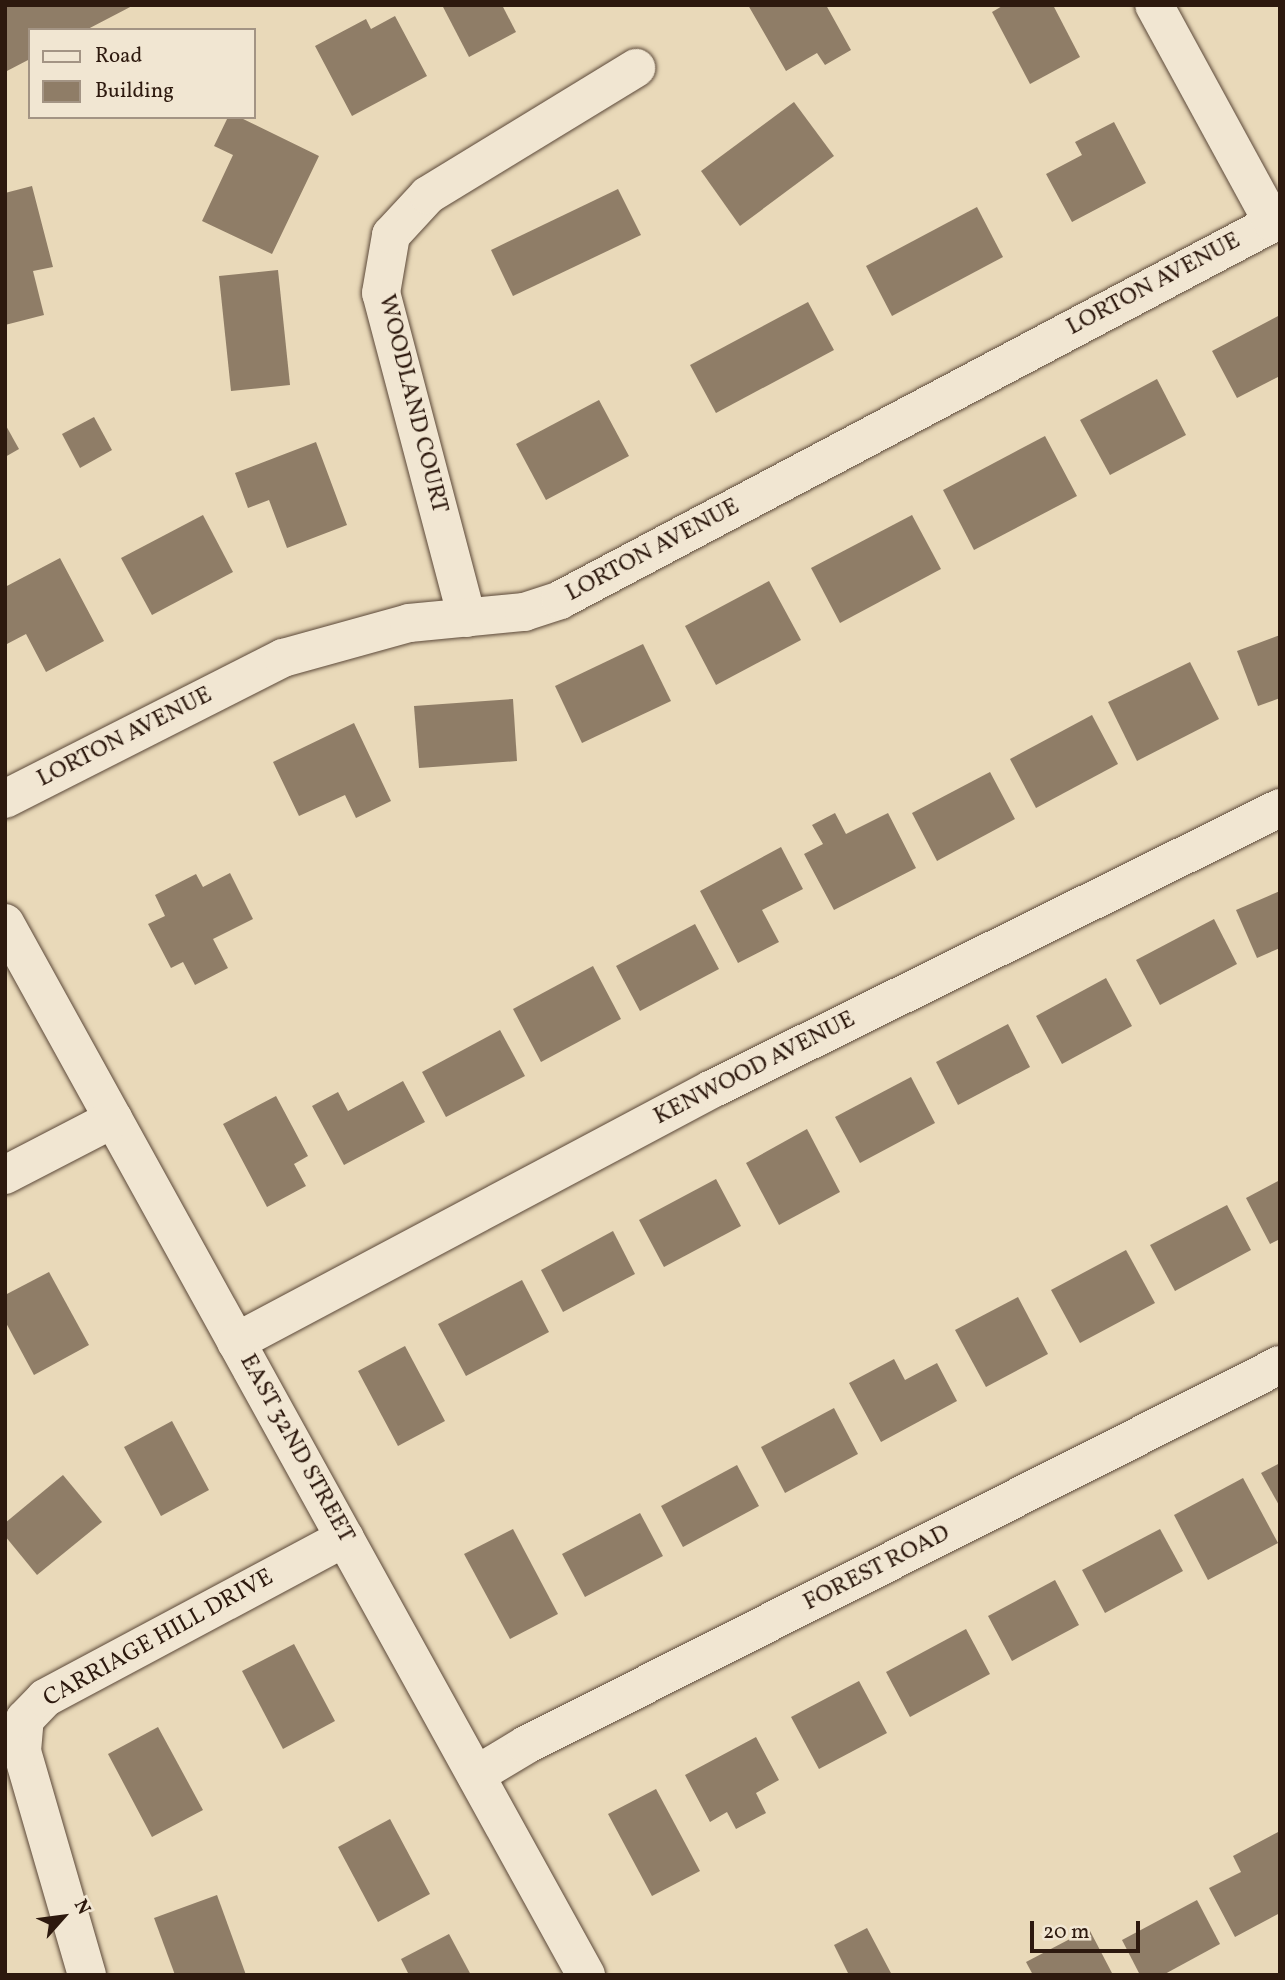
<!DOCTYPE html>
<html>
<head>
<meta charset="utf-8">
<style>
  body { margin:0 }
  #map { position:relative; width:1285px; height:1980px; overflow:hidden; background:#e9d9b9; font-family:Vollkorn,serif }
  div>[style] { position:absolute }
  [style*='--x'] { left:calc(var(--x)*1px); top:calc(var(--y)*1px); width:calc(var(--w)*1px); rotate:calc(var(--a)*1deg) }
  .building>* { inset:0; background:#8f7d67 }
  .roads { filter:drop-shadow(0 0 2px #5c4939) drop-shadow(0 0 2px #5c4939) }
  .minor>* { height:38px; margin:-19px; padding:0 19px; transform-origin:19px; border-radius:19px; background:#f1e6d2 }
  span { translate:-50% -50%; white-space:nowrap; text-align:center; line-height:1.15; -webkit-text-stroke:5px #f1e6d2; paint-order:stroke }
  .street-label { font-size:24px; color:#2d190e }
  .frame { position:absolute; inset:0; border:7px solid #2d190e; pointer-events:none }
  .legend { position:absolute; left:28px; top:28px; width:228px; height:91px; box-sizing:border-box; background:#f1e6d2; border:2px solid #a39484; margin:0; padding:9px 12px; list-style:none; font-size:21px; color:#2d190e }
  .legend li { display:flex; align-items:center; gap:14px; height:35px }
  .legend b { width:35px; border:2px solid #a39484 }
  .north { position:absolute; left:28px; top:1882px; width:70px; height:70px; -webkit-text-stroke:5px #f1e6d2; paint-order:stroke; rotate:62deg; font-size:19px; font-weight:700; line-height:28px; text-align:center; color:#2d190e }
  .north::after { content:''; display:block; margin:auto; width:24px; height:32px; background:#2d190e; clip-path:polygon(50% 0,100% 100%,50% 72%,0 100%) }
  .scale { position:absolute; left:1030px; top:1921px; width:110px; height:32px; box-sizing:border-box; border:4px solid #2d190e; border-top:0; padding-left:9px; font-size:21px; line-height:24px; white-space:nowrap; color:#2d190e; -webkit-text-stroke:5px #f1e6d2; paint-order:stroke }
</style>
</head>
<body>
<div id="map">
  <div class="building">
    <i style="clip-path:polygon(5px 5px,134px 5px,86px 30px,30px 30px,30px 59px,5px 72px)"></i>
    <i style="clip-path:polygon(442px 5px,502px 5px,516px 32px,469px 57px)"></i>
    <i style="clip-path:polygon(748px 5px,826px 5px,851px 50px,825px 65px,817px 53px,786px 71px)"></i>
    <i style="clip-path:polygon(1004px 5px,1053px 5px,1080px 57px,1030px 84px,992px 12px)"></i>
    <i style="clip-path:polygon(395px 16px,427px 76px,352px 116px,315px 46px,366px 19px,371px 29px)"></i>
    <i style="clip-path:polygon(794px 102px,834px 156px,740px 226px,701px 171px)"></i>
    <i style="clip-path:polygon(228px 117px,239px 117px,319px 156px,272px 254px,202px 221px,233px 155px,214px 146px)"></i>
    <i style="clip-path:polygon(1114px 122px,1146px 183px,1072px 222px,1046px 174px,1082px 155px,1075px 142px)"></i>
    <i style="clip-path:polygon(32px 186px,53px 267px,33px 271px,44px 315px,5px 325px,5px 193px)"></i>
    <i style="clip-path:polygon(618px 189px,641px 235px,513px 296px,491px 250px)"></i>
    <i style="clip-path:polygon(977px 207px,1003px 257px,892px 316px,866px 266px)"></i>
    <i style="clip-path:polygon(278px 270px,290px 385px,231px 391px,219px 276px)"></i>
    <i style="clip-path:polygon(808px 302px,834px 350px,716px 413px,690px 365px)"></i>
    <i style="clip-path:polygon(1280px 315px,1280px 376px,1237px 398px,1212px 351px)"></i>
    <i style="clip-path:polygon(1157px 379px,1186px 435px,1110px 475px,1080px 420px)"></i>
    <i style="clip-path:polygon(599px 400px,629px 456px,546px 500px,516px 444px)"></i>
    <i style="clip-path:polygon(94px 417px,112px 450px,80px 468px,62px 434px)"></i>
    <i style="clip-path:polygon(5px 424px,19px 449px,5px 457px)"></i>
    <i style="clip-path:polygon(1045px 436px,1077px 496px,974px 550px,943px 490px)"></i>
    <i style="clip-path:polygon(316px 442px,347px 525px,287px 548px,269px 500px,248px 508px,235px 473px)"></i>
    <i style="clip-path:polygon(203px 515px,233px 572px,152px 615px,121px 558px)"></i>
    <i style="clip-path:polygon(912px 515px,941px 569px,840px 623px,811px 568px)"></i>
    <i style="clip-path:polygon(60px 558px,104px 641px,46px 672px,26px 634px,5px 645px,5px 587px)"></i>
    <i style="clip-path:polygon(769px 581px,801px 640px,716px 685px,685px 626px)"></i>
    <i style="clip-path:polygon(1280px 635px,1280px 698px,1258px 706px,1237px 651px)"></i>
    <i style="clip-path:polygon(643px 644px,671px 701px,582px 743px,555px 686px)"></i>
    <i style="clip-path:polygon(1190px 662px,1219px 719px,1137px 761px,1108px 702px)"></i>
    <i style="clip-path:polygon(513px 699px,517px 761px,419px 768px,414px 706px)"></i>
    <i style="clip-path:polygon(1092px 715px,1118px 764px,1036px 808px,1010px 759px)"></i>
    <i style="clip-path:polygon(354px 723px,391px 801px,356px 818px,345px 795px,299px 816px,273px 762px)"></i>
    <i style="clip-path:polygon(990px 772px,1015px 819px,937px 861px,912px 813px)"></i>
    <i style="clip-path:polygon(835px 813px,846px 834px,888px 813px,916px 868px,834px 910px,804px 854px,823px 844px,812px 825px)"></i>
    <i style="clip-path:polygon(781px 847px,803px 889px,762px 910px,779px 942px,738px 963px,700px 891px)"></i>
    <i style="clip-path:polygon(230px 873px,253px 919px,213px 939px,228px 968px,195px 985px,183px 962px,171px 968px,148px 924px,165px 916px,155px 895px,196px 874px,203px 887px)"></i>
    <i style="clip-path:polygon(1280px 891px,1280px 948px,1257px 958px,1236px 910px)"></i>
    <i style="clip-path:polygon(1214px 919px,1237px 964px,1160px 1005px,1136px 960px)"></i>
    <i style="clip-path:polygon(695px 924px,719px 969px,640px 1011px,616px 966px)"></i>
    <i style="clip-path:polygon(593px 966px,621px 1019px,541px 1062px,513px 1009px)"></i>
    <i style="clip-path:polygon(1106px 978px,1132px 1026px,1062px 1064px,1036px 1016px)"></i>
    <i style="clip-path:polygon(1008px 1024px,1030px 1067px,958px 1105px,936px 1062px)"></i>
    <i style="clip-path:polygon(500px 1030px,525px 1076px,446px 1117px,422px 1072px)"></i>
    <i style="clip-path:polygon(911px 1077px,935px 1123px,860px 1163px,835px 1117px)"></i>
    <i style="clip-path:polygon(403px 1081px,425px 1122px,344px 1165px,312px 1106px,338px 1092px,348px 1111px)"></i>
    <i style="clip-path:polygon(276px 1096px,308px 1156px,294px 1164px,306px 1186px,267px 1207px,223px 1124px)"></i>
    <i style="clip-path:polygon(807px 1129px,840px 1192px,779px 1225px,746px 1163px)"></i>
    <i style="clip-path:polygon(716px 1179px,741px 1226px,664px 1267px,639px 1220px)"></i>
    <i style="clip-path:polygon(1280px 1180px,1280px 1239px,1270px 1244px,1246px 1198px)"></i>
    <i style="clip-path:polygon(1227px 1205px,1251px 1250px,1175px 1291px,1150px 1245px)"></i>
    <i style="clip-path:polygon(613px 1231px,635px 1274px,563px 1312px,541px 1270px)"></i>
    <i style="clip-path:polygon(1126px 1250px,1155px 1303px,1080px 1343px,1051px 1290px)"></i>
    <i style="clip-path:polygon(49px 1272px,89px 1345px,34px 1375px,5px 1321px,5px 1295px)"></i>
    <i style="clip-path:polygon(522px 1280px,549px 1332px,466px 1376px,438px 1324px)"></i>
    <i style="clip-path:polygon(1018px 1297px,1048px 1354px,986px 1387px,955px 1330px)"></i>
    <i style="clip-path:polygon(405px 1346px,445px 1421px,398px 1446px,358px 1371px)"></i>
    <i style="clip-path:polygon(894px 1359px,905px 1380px,937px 1363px,957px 1401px,881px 1442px,849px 1383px)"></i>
    <i style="clip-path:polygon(834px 1408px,858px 1454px,785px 1493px,761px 1447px)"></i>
    <i style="clip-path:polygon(172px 1421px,209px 1490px,161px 1516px,124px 1447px)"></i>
    <i style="clip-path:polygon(1280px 1463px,1280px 1507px,1261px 1473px)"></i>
    <i style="clip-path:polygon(737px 1465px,759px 1506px,683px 1547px,661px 1506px)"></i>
    <i style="clip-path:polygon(63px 1475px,102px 1522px,37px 1575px,5px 1536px,5px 1523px)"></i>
    <i style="clip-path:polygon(1243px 1478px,1278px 1543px,1208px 1580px,1174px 1515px)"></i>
    <i style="clip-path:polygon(640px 1513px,663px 1556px,585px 1597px,562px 1554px)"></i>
    <i style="clip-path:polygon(513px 1529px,558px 1614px,510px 1639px,464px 1554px)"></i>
    <i style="clip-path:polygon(1160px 1529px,1183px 1571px,1105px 1613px,1082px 1570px)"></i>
    <i style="clip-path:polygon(1055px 1580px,1079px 1625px,1012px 1661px,988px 1616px)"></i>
    <i style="clip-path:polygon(966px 1629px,990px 1674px,910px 1717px,886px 1672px)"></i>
    <i style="clip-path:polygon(294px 1644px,335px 1721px,283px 1749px,242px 1671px)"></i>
    <i style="clip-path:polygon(859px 1681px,887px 1733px,819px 1769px,791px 1717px)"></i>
    <i style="clip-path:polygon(158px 1727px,203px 1810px,152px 1837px,108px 1754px)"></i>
    <i style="clip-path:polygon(756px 1737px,779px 1780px,756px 1793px,766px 1813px,736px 1829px,727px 1812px,710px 1822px,685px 1775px)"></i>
    <i style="clip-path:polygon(656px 1789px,700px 1871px,652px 1896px,608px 1814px)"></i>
    <i style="clip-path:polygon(390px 1819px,430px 1894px,378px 1922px,338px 1847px)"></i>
    <i style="clip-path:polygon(1280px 1831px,1280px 1913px,1235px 1937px,1209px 1888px,1241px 1872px,1233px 1856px)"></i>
    <i style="clip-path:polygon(217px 1895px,246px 1975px,175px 1975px,154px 1918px)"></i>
    <i style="clip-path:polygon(1197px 1900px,1220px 1944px,1163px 1975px,1140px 1975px,1122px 1940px)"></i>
    <i style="clip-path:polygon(867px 1928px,892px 1975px,849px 1975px,834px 1945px)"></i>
    <i style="clip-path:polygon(1089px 1929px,1113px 1975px,1033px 1975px,1026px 1962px)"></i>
    <i style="clip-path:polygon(449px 1934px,471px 1975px,409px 1975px,401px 1959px)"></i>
  </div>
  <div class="roads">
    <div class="minor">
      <i style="--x:467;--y:618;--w:336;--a:-104.8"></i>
      <i style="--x:381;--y:293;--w:59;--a:-80.2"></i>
      <i style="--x:391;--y:235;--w:54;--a:-47.2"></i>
      <i style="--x:428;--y:195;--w:244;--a:-31.4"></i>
      <i style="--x:5;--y:799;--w:312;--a:-26.9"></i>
      <i style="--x:283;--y:658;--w:131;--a:-15.5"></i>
      <i style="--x:409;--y:623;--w:116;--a:-5.5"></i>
      <i style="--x:524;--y:612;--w:38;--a:-18"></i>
      <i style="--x:560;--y:600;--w:807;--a:-27.87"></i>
      <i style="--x:1273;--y:223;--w:248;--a:-118.6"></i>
      <i style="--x:5;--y:923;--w:1202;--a:61.09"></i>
      <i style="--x:5;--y:1175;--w:122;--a:-27.4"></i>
      <i style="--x:236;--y:1342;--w:539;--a:-27.99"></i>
      <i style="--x:712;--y:1089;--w:634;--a:-26.32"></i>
      <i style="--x:476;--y:1775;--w:58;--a:-31"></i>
      <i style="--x:526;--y:1745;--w:844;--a:-26.75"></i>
      <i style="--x:87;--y:1975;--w:233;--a:-106.2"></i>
      <i style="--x:22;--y:1751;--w:32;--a:-85"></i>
      <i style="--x:25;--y:1719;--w:29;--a:-46"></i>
      <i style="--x:45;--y:1698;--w:340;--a:-28.1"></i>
    </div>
  </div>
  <div class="street-label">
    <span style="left:1154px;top:285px;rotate:-28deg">LORTON AVENUE</span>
    <span style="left:412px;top:404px;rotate:76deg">WOODLAND COURT</span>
    <span style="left:653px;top:551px;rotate:-28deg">LORTON AVENUE</span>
    <span style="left:125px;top:738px;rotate:-27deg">LORTON AVENUE</span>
    <span style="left:755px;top:1069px;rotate:-27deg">KENWOOD AVENUE</span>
    <span style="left:296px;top:1449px;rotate:61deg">EAST 32ND STREET</span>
    <span style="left:877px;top:1569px;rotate:-27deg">FOREST ROAD</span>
    <span style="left:159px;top:1639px;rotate:-29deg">CARRIAGE HILL DRIVE</span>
  </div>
  <div class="frame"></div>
  <ul class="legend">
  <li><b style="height:9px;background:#f1e6d2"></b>Road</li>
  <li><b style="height:19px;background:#8f7d67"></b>Building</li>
  </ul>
  <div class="north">N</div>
  <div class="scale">20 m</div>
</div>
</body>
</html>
